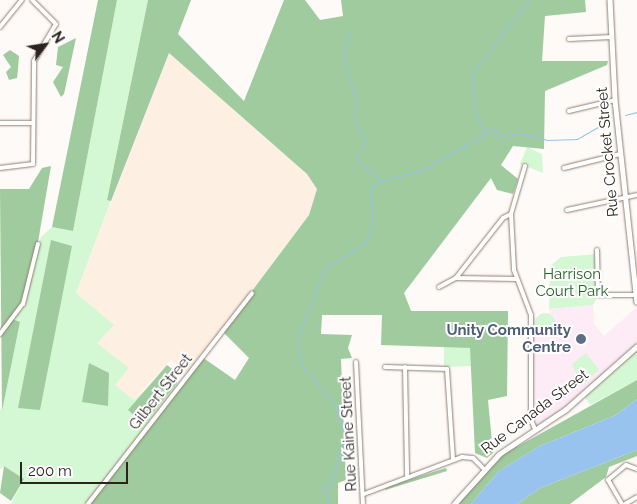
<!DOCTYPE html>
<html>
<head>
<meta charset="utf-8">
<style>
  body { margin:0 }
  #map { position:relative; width:637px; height:504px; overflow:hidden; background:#fefaf7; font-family:Raleway,sans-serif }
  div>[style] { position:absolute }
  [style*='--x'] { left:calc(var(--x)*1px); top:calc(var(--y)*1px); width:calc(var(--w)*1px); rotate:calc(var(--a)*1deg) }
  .commercial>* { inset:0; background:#fdebf5 }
  .built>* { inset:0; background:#feefe3 }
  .green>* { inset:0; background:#d4f8d3 }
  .round { border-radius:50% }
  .forest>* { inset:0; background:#9fcb9e }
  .water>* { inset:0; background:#97c3ee }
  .stream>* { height:1px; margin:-0.5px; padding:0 0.5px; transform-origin:0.5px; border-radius:0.5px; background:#97c3ee }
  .roads { filter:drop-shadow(0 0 1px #8e7e71) drop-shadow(0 0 1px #8e7e71) }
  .minor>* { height:4px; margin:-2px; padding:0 2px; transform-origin:2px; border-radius:2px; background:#fff }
  .tertiary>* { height:4.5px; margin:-2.25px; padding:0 2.25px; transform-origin:2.25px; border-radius:2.25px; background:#fff }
  .secondary>* { height:5px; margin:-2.5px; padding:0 2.5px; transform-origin:2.5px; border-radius:2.5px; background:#fff }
  .dots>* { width:14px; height:14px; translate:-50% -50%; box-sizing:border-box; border:2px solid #fff; border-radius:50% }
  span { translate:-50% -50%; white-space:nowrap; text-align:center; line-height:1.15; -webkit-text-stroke:4px #fff; paint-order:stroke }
  .street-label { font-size:15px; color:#2a241f }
  .park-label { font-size:15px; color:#266229 }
  .service-label { font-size:15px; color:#4e5e75; font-weight:700 }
  .right { translate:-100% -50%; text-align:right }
  .north { position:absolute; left:20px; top:20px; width:50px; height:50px; -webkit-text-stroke:4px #fff; paint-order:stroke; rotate:59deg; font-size:14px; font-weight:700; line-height:20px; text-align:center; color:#2a241f }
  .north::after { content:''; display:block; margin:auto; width:18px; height:22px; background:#2a241f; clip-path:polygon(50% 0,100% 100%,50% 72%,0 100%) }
  .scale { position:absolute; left:20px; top:462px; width:108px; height:22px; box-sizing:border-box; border:2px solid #2a241f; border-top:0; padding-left:6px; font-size:15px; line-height:18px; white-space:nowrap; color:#2a241f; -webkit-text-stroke:4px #fff; paint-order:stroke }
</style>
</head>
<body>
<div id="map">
  <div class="commercial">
    <i style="clip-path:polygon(593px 305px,594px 324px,604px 336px,637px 307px,637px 346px,582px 395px,535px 429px,531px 319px,550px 313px,549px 309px)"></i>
  </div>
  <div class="built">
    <i style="clip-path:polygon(169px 53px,307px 174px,317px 189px,309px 215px,189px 374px,171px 360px,134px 400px,115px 385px,129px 368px,97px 343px,76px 293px)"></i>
  </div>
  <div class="green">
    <i style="clip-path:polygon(117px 0,148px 0,107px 199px,111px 201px,76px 293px,114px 325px,97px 343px,129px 368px,115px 385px,134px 400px,151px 385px,129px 411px,144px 424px,177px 383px,180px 386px,88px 504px,11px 504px,24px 479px,4px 466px,0 469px,0 408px,2px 410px,20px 323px,12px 319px,41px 237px,52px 227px,73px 231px)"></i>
    <i style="clip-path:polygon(527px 147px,542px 154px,543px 173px,520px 164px)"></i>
    <i style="clip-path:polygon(596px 254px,598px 295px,593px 305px,549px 309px,550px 266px,561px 257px)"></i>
    <i class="round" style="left:535px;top:313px;width:20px;height:20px"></i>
    <i style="clip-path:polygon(444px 347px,470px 348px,471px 366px,444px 367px)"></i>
    <i style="clip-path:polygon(637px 350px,637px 380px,590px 405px,585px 397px)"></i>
    <i style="clip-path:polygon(586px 353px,599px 370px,582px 385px,572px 364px)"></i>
  </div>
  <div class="forest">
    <i style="clip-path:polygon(98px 0,117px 0,73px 231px,52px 227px)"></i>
    <i style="clip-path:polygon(148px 0,191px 0,178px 34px,244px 101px,284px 0,305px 0,320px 20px,343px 16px,341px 0,585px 0,586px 12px,545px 16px,542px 61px,608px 61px,607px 65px,545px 91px,544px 149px,513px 146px,501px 165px,518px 179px,513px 194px,497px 190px,491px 178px,404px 293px,411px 311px,508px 311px,507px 396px,488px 400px,493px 453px,487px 458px,475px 453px,470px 348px,381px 345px,382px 315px,322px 315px,321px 334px,352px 335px,348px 348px,352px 358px,341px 359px,346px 480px,338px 483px,338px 504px,88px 504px,202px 357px,235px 380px,249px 358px,222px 331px,309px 215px,317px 189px,307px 174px,169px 53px,111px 201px,107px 200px)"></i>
    <i style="clip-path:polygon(76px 38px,64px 94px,61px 97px,53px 82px,63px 67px,56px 65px,58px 47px)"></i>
    <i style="clip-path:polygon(10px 50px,19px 56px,18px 69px,17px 78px,9px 80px,6px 72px,11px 67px,3px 55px)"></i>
    <i style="clip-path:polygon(51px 166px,31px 283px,12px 319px,20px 322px,2px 411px,0 189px,29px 189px,42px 168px)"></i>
    <i style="clip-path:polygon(51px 240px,72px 246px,40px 410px,18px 408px)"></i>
    <i style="clip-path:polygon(89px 363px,109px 373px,108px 406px,82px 402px)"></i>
    <i style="clip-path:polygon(167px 365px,176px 372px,177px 383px,144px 424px,128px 410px)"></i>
    <i style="clip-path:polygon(637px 380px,637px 399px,616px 415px,540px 446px,499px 471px,471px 504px,458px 504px,504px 454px)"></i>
    <i style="clip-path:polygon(637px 450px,637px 456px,609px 467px,606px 477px,570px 504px,517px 504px,540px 488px)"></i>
    <i style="clip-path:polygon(4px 466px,24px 479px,11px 501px,0 493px)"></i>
    <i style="clip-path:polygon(446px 468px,447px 471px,385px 490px,386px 487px)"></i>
  </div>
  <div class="water">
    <i style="clip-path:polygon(637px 399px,637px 450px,540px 488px,517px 504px,471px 504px,499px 471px,540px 446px,616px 415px)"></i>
  </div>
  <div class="stream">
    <i style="--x:349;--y:32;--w:28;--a:103"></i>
    <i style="--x:343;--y:59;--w:45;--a:72"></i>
    <i style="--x:357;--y:102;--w:16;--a:101"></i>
    <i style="--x:354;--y:118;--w:27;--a:66"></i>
    <i style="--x:365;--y:143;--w:18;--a:119"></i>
    <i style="--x:356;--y:159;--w:31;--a:42"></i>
    <i style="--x:625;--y:115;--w:12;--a:-14"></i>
    <i style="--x:485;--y:133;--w:20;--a:-117"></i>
    <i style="--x:476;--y:115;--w:41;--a:-95.6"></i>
    <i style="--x:472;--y:74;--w:93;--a:-52.4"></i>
    <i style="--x:327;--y:504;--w:6;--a:-72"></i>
    <i style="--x:329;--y:498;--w:12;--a:-121"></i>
    <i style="--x:323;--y:488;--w:11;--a:-38"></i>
    <i style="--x:332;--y:481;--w:48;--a:-74.2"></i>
    <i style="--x:345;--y:435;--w:33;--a:-108"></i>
    <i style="--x:335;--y:404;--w:50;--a:-131"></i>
    <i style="--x:302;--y:366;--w:25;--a:-101"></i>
    <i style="--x:297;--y:341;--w:77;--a:-69.4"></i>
    <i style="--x:324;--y:269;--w:50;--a:-32.7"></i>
    <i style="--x:366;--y:242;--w:24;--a:-73"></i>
    <i style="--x:373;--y:219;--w:30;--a:-96"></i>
    <i style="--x:370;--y:189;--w:13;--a:-39"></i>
    <i style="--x:380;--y:181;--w:41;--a:-14"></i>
    <i style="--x:420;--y:171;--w:86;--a:-29.2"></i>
    <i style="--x:495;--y:129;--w:9;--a:54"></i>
    <i style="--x:500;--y:136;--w:21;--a:-8"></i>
    <i style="--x:521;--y:133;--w:27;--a:15"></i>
    <i style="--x:547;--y:140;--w:30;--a:-2"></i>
    <i style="--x:577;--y:139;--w:36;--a:-30"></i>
  </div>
  <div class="roads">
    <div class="minor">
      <i style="--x:0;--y:27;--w:35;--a:-51"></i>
      <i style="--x:569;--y:39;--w:43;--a:-2.7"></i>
      <i style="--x:569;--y:111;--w:47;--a:-13.4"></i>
      <i style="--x:0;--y:123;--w:33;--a:0"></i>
      <i style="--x:525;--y:166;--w:50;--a:106.3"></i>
      <i style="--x:511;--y:214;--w:56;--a:86.9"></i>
      <i style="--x:514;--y:270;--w:48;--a:69.3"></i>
      <i style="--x:531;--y:315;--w:105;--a:90"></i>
      <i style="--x:531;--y:420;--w:10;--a:66"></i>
      <i style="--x:0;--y:168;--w:33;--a:-7"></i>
      <i style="--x:33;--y:164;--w:103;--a:-89.4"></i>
      <i style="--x:34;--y:61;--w:43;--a:-59.3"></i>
      <i style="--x:56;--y:24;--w:34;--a:-135"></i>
      <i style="--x:564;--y:168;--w:58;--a:-14"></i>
      <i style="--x:567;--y:210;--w:72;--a:-12.1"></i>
      <i style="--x:511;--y:214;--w:9;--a:153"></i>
      <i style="--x:503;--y:218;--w:76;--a:128.1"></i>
      <i style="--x:456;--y:278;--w:61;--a:0.9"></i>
      <i style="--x:597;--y:250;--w:45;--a:88.7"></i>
      <i style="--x:598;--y:295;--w:36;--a:0"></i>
      <i style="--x:439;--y:287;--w:19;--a:-28"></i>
      <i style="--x:0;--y:334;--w:38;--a:-53"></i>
      <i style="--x:23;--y:304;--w:62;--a:-76"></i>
      <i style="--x:356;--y:362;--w:142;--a:87.2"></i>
      <i style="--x:385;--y:367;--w:62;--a:1.8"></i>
      <i style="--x:447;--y:369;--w:91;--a:86.2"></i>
      <i style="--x:405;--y:367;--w:109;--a:88.9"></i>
      <i style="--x:364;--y:494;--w:105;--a:-20.7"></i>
      <i style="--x:462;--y:457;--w:11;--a:5"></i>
      <i style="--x:473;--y:458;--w:14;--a:45"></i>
      <i style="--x:88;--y:504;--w:267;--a:-52.1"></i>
      <i style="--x:622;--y:504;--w:28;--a:-120"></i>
      <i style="--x:608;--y:480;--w:23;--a:-40"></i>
      <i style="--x:626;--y:465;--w:12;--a:20"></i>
      <i style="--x:625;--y:504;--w:14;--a:-30"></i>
    </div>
    <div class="tertiary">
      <i style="--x:610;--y:0;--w:100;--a:87.1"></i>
      <i style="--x:615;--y:100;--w:203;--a:83.8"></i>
    </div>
    <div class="secondary">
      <i style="--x:454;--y:504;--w:67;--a:-48"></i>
      <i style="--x:499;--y:454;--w:81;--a:-33.9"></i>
      <i style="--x:566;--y:409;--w:95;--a:-41.6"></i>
    </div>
  </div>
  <div class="dots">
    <i style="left:581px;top:339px;background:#5c6f8a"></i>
  </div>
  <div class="street-label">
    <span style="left:608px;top:152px;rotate:-95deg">Rue Crocket Street</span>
    <span style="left:161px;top:392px;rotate:-52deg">Gilbert Street</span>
    <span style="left:535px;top:412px;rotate:-37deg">Rue Canada Street</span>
    <span style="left:349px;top:434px;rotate:-93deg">Rue Kaine Street</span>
  </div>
  <div class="park-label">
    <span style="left:572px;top:283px">Harrison<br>Court Park</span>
  </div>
  <div class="service-label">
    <span class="right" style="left:571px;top:339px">Unity Community<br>Centre</span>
  </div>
  <div class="north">N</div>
  <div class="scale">200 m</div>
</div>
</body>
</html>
